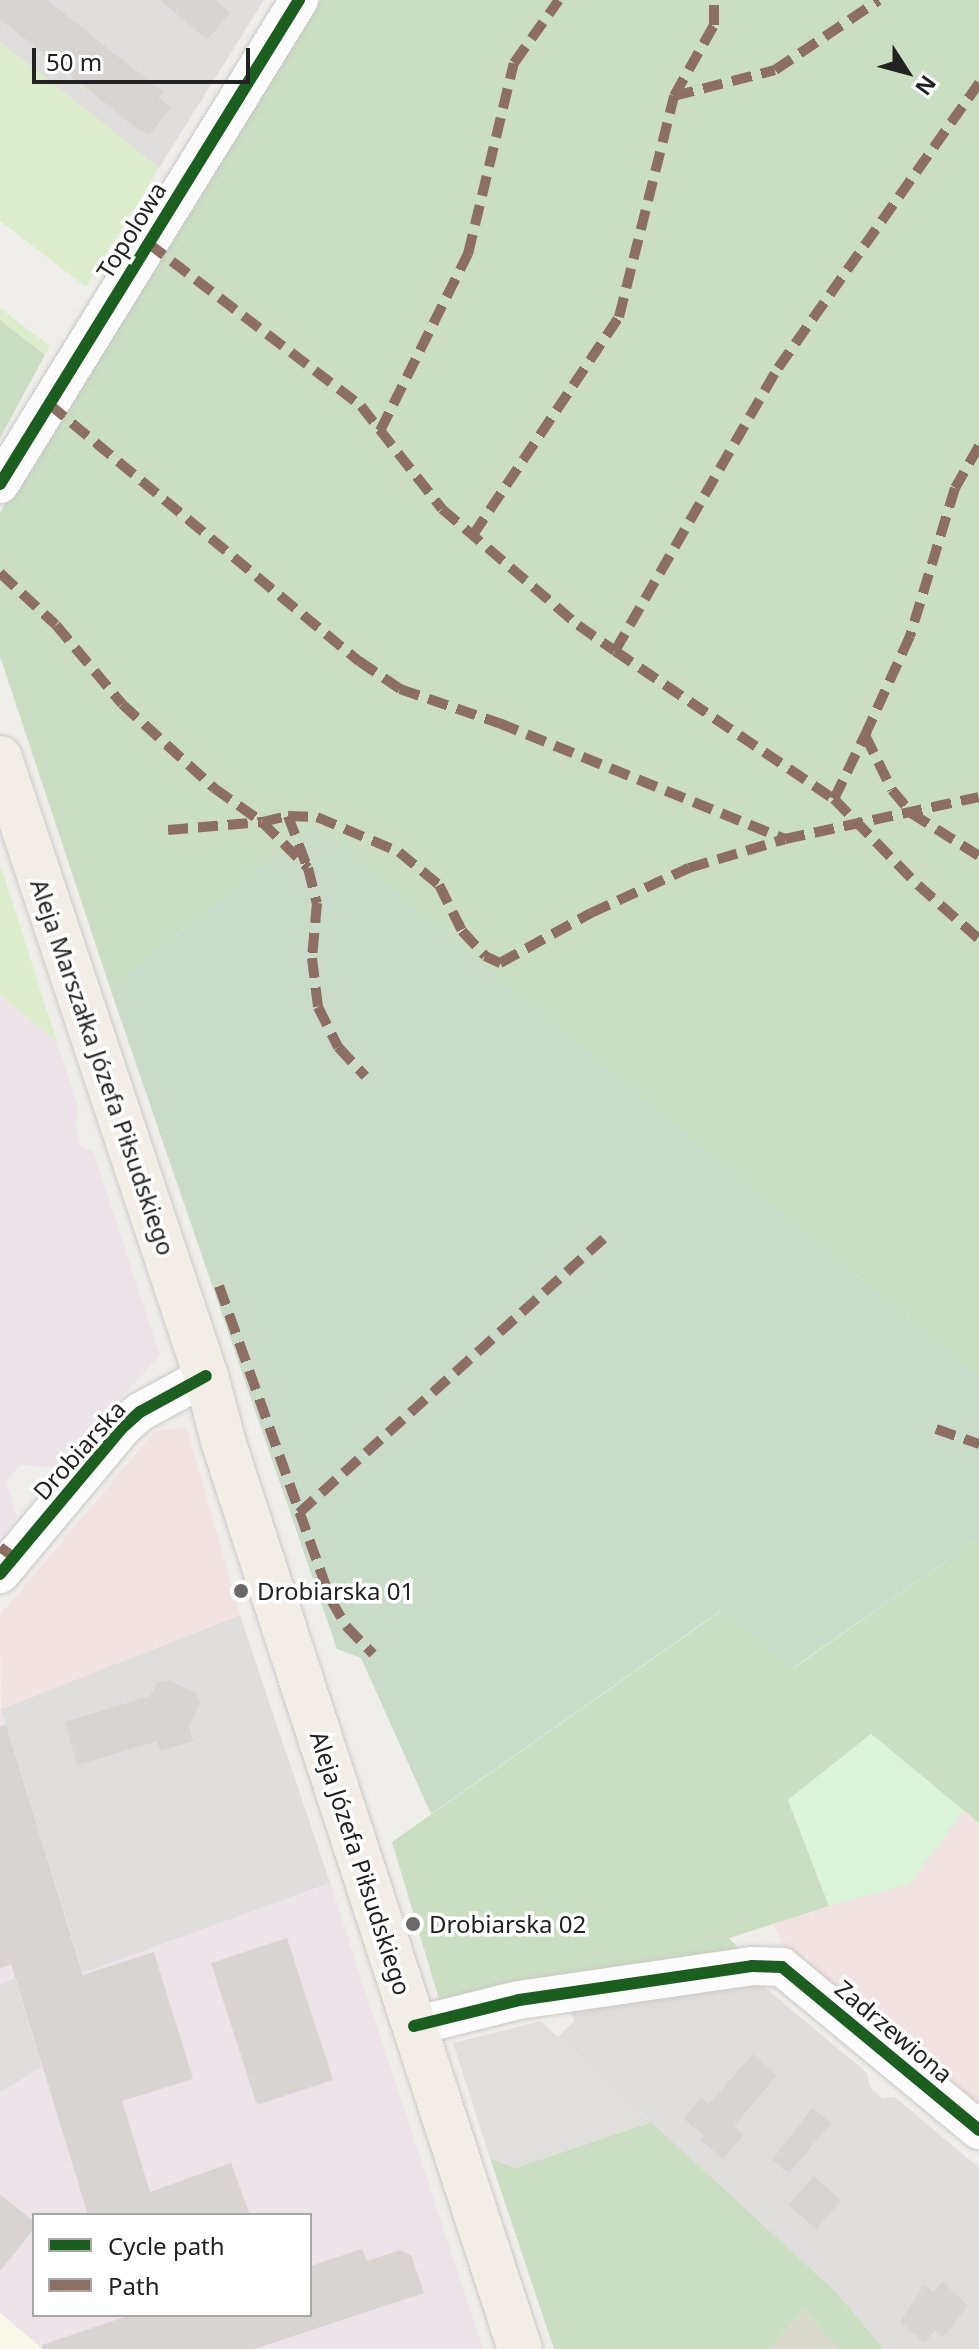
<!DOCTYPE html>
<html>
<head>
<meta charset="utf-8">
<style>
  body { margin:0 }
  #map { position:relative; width:979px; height:2349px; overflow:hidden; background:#f0eeeb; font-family:"Noto Sans",sans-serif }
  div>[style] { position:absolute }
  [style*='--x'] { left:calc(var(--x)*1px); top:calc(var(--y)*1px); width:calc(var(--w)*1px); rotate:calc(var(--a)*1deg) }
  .residential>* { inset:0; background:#dfdedc }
  .commercial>* { inset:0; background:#f1e3e1 }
  .industrial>* { inset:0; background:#ede4e9 }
  .education>* { inset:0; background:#f8f7e8 }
  .construction>* { inset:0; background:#d9d9cd }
  .grass>* { inset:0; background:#ddeccb }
  .forest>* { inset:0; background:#cbdec1 }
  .cemetery>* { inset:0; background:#cadbca }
  .park>* { inset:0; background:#daf5da }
  .parking>* { inset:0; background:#e0dfde }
  .building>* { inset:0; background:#d7d4d2 }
  .roads { filter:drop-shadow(0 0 2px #c9c8c7) drop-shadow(0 0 2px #c9c8c7) }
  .minor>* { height:38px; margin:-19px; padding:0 19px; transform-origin:19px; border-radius:19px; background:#fdfcfc }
  .major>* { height:44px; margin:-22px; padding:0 22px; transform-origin:22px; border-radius:22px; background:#f3ede7 }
  .quiet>* { height:10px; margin-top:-5px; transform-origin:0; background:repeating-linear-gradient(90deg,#8d6e63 0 20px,transparent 0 30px) }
  .cycleway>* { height:12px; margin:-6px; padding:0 6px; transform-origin:6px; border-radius:6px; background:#1b5e20 }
  .dots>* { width:22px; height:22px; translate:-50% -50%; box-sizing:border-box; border:4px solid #fff; border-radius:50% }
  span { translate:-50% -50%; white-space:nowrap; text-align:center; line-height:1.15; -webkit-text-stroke:7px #fff; paint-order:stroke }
  .street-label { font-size:24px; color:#222 }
  .poi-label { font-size:24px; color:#222 }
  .left { translate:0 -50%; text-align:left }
  .legend { position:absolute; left:32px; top:2213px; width:280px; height:104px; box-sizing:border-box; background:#fff; border:2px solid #a7a7a7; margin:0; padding:10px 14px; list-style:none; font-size:24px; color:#222 }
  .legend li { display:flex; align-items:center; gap:16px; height:40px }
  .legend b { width:40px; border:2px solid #a7a7a7 }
  .north { position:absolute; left:867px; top:32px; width:80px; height:80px; -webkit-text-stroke:6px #fff; paint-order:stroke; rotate:126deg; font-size:22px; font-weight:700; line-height:32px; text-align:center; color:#222 }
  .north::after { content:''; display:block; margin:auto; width:28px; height:36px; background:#222; clip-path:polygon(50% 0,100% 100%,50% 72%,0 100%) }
  .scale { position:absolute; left:32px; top:48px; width:218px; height:36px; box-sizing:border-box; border:4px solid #222; border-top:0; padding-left:10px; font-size:24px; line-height:28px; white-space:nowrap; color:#222; -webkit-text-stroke:6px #fff; paint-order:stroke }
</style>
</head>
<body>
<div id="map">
  <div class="residential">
    <i style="clip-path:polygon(0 0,264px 0,159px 168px,0 42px)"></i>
    <i style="clip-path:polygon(240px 1615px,330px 1883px,83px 1973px,1px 1709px)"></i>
    <i style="clip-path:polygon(749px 1974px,867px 2073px,869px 2086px,882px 2098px,895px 2097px,979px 2168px,979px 2349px,884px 2349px,836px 2292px,558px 2037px,574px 2021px,567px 1999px)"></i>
    <i style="clip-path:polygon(15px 1978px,42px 2067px,0 2093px,0 1984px)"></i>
  </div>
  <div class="commercial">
    <i style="clip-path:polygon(187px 1428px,240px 1615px,1px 1709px,0 1615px,155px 1431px)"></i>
    <i style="clip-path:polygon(871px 1734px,979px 1823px,979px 2115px,807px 1971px,808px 1955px,789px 1957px,773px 1924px,728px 1939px)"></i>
  </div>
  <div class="industrial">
    <i style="clip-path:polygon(0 995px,57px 1042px,79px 1109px,75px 1125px,81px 1147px,93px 1151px,160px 1355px,59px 1468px,19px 1465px,6px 1482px,17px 1518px,0 1541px)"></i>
    <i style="clip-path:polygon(evenodd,0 1707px,83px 1973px,330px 1883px,483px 2349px,43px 2349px,0 2313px,0 2093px,42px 2066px,15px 1978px,0 1984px,0 1707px,34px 2215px,310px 2215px,310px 2315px,34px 2315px,34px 2215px)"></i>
  </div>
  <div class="education">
    <i style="clip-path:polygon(0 2313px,43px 2349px,0 2349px)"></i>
  </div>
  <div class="construction">
    <i style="clip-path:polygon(804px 2310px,838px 2349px,769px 2349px)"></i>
  </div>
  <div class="grass">
    <i style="clip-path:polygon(0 42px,159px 168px,86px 287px,0 221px)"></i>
    <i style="clip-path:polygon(0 308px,50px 346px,45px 355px,0 320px)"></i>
    <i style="clip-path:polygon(0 868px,2px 870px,57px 1042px,0 995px)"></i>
  </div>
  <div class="forest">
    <i style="clip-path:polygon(321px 0,979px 0,979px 1377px,315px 826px,110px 988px,0 656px,0 513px,38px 445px,92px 369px)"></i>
    <i style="clip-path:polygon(0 320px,45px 355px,0 438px)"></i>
    <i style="clip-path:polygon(979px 1538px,979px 1823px,871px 1734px,788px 1800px,829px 1906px,729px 1938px,741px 1951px,441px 2006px,392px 1842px,721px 1611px,794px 1668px)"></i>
    <i style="clip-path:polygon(651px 2122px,836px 2292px,884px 2349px,838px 2349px,804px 2310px,769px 2349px,554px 2349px,490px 2158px,515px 2168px)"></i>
  </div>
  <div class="cemetery">
    <i style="clip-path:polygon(315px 825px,979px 1377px,979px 1538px,793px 1668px,720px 1611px,431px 1814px,361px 1658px,337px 1649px,110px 988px)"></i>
  </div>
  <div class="park">
    <i style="clip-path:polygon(871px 1734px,964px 1811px,909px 1884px,829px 1906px,788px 1800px)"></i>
  </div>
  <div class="parking">
    <i style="clip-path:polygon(541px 2021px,558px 2037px,651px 2122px,515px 2168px,490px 2158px,453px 2043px)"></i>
  </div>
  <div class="building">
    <i style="clip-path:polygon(0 0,47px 0,163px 92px,159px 98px,171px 107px,149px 135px,135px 127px,0 19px)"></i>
    <i style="clip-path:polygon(160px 0,216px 0,230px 13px,207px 40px)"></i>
    <i style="clip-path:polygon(169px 1680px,197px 1694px,200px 1703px,189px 1726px,193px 1741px,160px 1751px,157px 1741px,77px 1765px,65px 1722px,150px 1696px,158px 1682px)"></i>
    <i style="clip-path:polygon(6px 1725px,83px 1975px,154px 1952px,193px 2079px,122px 2101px,150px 2192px,231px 2163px,250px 2215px,88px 2215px,11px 1964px,0 1968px,0 1726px)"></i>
    <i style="clip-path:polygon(287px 1938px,333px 2080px,257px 2105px,211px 1963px)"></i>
    <i style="clip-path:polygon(753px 2054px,777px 2075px,734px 2126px,744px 2134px,723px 2159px,701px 2140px,704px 2136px,684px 2119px,701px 2098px,709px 2104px)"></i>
    <i style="clip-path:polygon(812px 2108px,831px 2123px,789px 2173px,772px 2160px)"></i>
    <i style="clip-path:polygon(814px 2176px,841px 2201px,816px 2229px,789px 2205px)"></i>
    <i style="clip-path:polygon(0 2194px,34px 2222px,34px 2229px,0 2271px)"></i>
    <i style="clip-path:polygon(362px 2249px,367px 2261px,400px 2250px,411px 2255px,424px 2293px,254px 2349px,42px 2349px,42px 2345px,130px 2315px,310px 2315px,310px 2266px)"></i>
    <i style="clip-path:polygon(943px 2282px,968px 2306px,943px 2337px,935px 2330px,925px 2343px,900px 2322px,924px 2285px,933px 2292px)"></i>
  </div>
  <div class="roads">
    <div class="minor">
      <i style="--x:0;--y:484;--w:569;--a:-58.29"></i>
      <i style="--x:0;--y:1574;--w:190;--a:-50.1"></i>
      <i style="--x:122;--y:1428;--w:24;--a:-42"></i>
      <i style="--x:140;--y:1412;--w:75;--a:-28.6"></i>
      <i style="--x:414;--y:2026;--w:108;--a:-13.9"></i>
      <i style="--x:519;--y:2000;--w:235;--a:-8.3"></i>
      <i style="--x:752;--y:1966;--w:30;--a:2"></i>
      <i style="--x:782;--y:1967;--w:256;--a:39.6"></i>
    </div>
    <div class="major">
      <i style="--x:0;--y:758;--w:651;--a:71.57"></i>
      <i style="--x:206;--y:1376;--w:70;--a:75.2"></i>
      <i style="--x:224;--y:1444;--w:952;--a:71.89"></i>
    </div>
  </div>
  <div class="quiet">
    <i style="--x:674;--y:96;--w:81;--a:-60.6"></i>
    <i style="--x:714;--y:25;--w:25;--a:-90"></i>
    <i style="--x:148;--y:243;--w:268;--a:37.4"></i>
    <i style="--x:361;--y:406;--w:131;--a:51.8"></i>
    <i style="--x:442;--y:509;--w:179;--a:40.5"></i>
    <i style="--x:578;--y:625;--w:45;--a:35.1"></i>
    <i style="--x:615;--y:651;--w:264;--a:34.1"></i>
    <i style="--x:834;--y:799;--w:71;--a:-64.2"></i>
    <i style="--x:49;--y:404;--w:403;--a:39.7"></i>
    <i style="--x:359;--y:661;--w:50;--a:34.3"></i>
    <i style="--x:400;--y:689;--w:105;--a:19"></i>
    <i style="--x:499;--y:723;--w:309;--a:22.1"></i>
    <i style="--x:785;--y:839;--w:198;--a:-12.2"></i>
    <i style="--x:380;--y:431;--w:198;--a:-63.6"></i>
    <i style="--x:468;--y:254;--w:196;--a:-76.5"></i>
    <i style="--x:514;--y:63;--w:77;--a:-54.5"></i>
    <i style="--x:979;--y:446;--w:48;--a:119.7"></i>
    <i style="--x:955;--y:488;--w:155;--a:106.9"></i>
    <i style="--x:910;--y:636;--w:109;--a:114.4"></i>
    <i style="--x:865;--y:735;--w:61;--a:63.9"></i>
    <i style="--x:892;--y:790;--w:30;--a:50"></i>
    <i style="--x:911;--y:813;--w:80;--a:32.3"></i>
    <i style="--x:473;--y:535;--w:262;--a:-56.2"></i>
    <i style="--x:619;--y:317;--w:228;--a:-76"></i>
    <i style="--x:674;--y:96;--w:104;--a:-14.4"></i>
    <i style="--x:775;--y:70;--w:125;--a:-33.9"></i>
    <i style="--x:0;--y:573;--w:76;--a:42.9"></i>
    <i style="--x:56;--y:625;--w:103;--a:50.1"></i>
    <i style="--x:122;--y:704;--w:125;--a:42.4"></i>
    <i style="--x:214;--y:788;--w:59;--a:35.3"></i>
    <i style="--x:262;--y:822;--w:65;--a:45"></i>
    <i style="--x:308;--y:868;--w:36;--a:76"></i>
    <i style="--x:317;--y:903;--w:55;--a:95.2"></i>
    <i style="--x:312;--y:958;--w:49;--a:83"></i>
    <i style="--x:318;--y:1007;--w:45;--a:63.4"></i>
    <i style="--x:338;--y:1047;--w:40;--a:47"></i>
    <i style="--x:615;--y:651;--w:327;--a:-60.1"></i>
    <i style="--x:778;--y:368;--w:349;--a:-54.8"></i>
    <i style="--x:834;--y:799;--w:120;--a:45.7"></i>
    <i style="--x:918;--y:885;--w:81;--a:41.5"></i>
    <i style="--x:288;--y:816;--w:51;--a:69.4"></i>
    <i style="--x:168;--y:830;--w:94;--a:-4.9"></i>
    <i style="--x:262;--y:822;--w:27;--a:-13"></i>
    <i style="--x:288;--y:816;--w:29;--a:2"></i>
    <i style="--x:317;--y:817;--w:89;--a:23.1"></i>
    <i style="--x:399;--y:852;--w:52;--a:39.5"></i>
    <i style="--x:439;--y:885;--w:51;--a:63.4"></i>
    <i style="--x:462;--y:931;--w:34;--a:47"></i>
    <i style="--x:485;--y:956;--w:17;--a:25"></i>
    <i style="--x:500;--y:963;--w:104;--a:-28.8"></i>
    <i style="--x:591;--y:913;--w:108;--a:-24.7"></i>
    <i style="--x:689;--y:868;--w:100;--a:-16.8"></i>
    <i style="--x:219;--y:1286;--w:333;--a:70.4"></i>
    <i style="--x:331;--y:1600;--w:30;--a:60"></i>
    <i style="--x:346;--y:1626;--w:39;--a:46"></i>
    <i style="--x:936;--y:1429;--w:46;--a:19.2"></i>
    <i style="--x:299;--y:1513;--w:416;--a:-42"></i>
    <i style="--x:0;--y:1547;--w:17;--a:36"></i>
  </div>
  <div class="cycleway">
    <i style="--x:0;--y:484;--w:569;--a:-58.29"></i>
    <i style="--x:0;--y:1574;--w:190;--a:-50.1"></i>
    <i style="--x:122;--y:1428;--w:24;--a:-42"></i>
    <i style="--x:140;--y:1412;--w:75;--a:-28.6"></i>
    <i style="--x:414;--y:2026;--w:108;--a:-13.9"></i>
    <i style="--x:519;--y:2000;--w:235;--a:-8.3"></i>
    <i style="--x:752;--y:1966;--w:30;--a:2"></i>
    <i style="--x:782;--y:1967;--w:256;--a:39.6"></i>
  </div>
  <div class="dots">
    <i style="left:241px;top:1591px;background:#6a6968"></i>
    <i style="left:413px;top:1924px;background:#6a6968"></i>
  </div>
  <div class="street-label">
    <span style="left:131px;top:230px;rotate:-58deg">Topolowa</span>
    <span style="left:103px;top:1067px;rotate:71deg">Aleja Marszałka Józefa Piłsudskiego</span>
    <span style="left:79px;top:1450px;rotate:-48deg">Drobiarska</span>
    <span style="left:361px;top:1863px;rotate:72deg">Aleja Józefa Piłsudskiego</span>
    <span style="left:894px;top:2031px;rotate:40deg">Zadrzewiona</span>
  </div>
  <div class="poi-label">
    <span class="left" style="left:257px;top:1591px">Drobiarska 01</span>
    <span class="left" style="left:429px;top:1924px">Drobiarska 02</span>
  </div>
  <ul class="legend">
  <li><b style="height:10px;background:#1b5e20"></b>Cycle path</li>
  <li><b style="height:10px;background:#8d6e63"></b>Path</li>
  </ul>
  <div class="north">N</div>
  <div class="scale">50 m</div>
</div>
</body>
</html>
